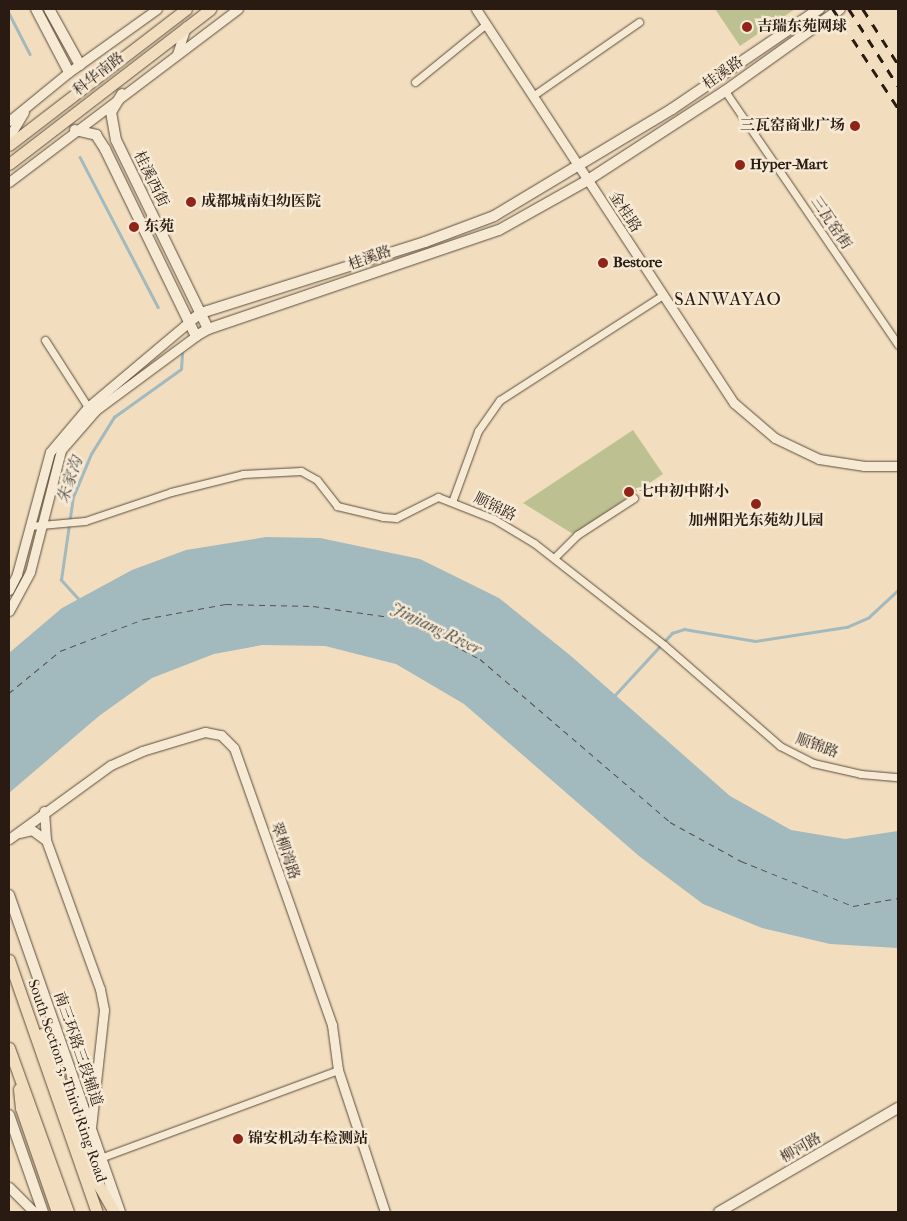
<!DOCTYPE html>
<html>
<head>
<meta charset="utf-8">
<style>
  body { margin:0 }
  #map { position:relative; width:907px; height:1221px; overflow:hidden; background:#f2debf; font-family:"IM FELL French Canon","Noto Serif SC",serif }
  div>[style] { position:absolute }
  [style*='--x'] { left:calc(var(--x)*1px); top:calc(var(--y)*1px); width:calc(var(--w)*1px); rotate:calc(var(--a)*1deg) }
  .green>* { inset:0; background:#bdc090 }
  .water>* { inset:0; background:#a2b9be }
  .stream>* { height:2.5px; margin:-1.25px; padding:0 1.25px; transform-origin:1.25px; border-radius:1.25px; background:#a2b9be }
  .ferry>* { height:1px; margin-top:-0.5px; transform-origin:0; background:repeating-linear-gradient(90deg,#53524e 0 6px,transparent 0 11px) }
  .roads { filter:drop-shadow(0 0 1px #5b4c3c) drop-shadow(0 0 1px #5b4c3c) }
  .minor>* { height:7px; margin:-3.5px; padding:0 3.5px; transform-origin:3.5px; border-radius:3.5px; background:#f7ead5 }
  .tertiary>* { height:9px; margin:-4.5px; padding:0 4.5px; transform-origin:4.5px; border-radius:4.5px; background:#f7ead5 }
  .secondary>* { height:10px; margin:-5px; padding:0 5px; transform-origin:5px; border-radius:5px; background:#f7ead5 }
  .trunk>* { height:11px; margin:-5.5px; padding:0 5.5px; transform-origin:5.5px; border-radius:5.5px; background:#f2debf }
  .rail>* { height:2.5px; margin-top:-1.25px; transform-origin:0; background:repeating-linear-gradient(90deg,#291b11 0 9px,transparent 0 18px) }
  .dots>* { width:14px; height:14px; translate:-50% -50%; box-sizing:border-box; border:2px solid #f7ead5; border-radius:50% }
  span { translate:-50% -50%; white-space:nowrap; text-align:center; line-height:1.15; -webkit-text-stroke:5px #f7ead5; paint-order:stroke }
  .poi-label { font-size:15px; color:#291b11; font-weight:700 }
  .left { translate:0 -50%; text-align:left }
  .right { translate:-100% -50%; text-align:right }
  .street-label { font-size:15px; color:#291b11 }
  .water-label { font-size:16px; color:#53524e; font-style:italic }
  .quarter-label { font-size:18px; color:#291b11; letter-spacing:1px }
  .frame { position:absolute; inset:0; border:10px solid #291b11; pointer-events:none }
</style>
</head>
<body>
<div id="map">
  <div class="green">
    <i style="clip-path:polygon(715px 9px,795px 9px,740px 46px)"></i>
    <i style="clip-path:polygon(633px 430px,663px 474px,573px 534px,523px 503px)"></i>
  </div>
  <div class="water">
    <i style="clip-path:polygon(266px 537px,320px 538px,420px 559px,499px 598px,571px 656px,730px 796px,791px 830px,845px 839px,898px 831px,898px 948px,830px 944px,762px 928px,703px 904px,639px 856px,464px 704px,396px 664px,325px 646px,262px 645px,214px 654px,152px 678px,99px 716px,9px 793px,9px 653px,62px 608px,132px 570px,186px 550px)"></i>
  </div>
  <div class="stream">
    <i style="--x:9;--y:13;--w:46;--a:62.9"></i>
    <i style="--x:80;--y:157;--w:169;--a:62.5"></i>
    <i style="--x:79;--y:600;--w:27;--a:-132"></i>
    <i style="--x:61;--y:580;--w:84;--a:-81.8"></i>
    <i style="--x:73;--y:497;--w:47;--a:-67.3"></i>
    <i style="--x:91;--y:454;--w:44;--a:-58.1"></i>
    <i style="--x:114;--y:417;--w:82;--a:-35.6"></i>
    <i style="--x:181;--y:369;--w:15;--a:-86"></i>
    <i style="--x:613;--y:697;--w:87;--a:-47.3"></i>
    <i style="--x:672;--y:633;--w:13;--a:-18"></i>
    <i style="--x:684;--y:629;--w:72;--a:9.6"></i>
    <i style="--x:755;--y:641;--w:93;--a:-8.7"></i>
    <i style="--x:847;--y:627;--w:24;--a:-24"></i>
    <i style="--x:869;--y:617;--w:40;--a:-43"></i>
  </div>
  <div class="ferry">
    <i style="--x:9;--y:693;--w:66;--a:-39.5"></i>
    <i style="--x:60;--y:651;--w:90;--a:-20.9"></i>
    <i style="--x:144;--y:619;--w:83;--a:-10.4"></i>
    <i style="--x:226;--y:604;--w:87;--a:1.3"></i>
    <i style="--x:313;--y:606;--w:92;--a:8.1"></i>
    <i style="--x:404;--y:619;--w:86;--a:27.8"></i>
    <i style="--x:480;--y:659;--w:250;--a:40.6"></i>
    <i style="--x:670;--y:822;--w:81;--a:28.8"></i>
    <i style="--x:741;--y:861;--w:121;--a:21.9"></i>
    <i style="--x:853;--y:906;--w:46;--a:-10.1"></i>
  </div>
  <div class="roads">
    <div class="minor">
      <i style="--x:415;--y:82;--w:92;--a:-39.2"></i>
      <i style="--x:725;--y:91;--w:307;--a:55.7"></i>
      <i style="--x:534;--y:95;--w:128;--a:-34.8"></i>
      <i style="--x:45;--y:340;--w:80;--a:57.3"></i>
      <i style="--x:452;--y:502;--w:76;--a:-69.9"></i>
      <i style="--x:478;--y:431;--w:38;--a:-55"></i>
      <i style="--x:500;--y:400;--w:194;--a:-32.8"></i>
      <i style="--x:30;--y:526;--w:55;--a:-5.2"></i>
      <i style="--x:85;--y:521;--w:91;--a:-18.6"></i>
      <i style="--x:171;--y:492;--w:74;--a:-14"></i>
      <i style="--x:243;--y:474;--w:58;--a:-3"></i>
      <i style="--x:301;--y:471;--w:18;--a:29"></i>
      <i style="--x:317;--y:480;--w:33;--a:52"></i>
      <i style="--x:337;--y:506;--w:47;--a:13.4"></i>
      <i style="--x:383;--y:517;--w:13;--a:4"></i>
      <i style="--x:396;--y:518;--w:47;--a:-26.6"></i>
      <i style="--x:438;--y:497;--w:60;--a:21.4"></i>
      <i style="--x:494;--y:519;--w:47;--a:31"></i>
      <i style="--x:534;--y:543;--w:165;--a:38.1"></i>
      <i style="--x:664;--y:645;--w:154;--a:41"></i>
      <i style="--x:780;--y:746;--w:37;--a:27"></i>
      <i style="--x:813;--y:763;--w:49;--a:12.9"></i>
      <i style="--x:861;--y:774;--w:37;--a:5"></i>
      <i style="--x:554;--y:558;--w:33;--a:-45"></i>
      <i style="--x:577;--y:535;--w:68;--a:-33"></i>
      <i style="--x:100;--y:1158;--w:254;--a:-20.3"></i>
    </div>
    <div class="tertiary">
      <i style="--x:476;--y:9;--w:471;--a:56.8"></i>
      <i style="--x:734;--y:403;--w:54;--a:40.5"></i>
      <i style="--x:775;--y:438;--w:49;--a:25.5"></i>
      <i style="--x:819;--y:459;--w:46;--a:8.8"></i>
      <i style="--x:864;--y:466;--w:34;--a:0"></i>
      <i style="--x:177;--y:54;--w:29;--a:-72"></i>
      <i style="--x:9;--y:121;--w:77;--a:-39.2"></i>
      <i style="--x:69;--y:72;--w:108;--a:-35.6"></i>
      <i style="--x:9;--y:137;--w:29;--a:-59"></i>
      <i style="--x:9;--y:182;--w:287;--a:-37.1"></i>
      <i style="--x:9;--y:590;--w:18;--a:-63"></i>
      <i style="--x:17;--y:574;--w:126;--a:-74.9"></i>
      <i style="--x:50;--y:452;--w:59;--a:-49.8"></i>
      <i style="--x:88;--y:407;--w:132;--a:-40.1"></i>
      <i style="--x:9;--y:611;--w:44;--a:-61.7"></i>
      <i style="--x:30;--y:572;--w:126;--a:-75.7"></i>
      <i style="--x:61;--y:450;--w:53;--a:-48.8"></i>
      <i style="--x:96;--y:410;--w:124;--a:-36.5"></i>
      <i style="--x:44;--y:811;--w:29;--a:86"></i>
      <i style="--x:46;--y:840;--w:158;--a:70.1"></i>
      <i style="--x:100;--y:989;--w:21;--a:79"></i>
      <i style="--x:104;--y:1010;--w:119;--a:96.3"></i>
      <i style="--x:19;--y:833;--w:13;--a:-13"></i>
      <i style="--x:32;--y:830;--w:17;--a:36"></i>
      <i style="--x:9;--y:839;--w:126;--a:-36"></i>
      <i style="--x:111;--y:765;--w:34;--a:-24"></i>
      <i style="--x:142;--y:751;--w:66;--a:-16.8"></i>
      <i style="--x:205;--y:732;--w:16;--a:11"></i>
      <i style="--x:221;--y:735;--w:18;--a:45"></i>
      <i style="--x:234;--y:748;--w:294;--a:70.5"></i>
      <i style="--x:332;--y:1025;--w:45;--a:82.4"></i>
      <i style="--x:338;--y:1070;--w:150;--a:71.7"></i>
      <i style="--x:9;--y:1187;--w:35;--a:45"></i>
    </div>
    <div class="secondary">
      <i style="--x:36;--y:9;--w:71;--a:62.4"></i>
      <i style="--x:49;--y:9;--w:64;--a:61"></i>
      <i style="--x:122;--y:94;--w:21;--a:121"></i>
      <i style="--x:111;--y:112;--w:28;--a:80"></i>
      <i style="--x:116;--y:140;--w:210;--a:64"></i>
      <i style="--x:75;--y:130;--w:22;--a:13"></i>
      <i style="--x:96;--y:135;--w:17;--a:57"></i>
      <i style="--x:105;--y:149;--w:208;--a:64.1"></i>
      <i style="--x:196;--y:336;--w:14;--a:-30"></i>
      <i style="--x:208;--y:329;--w:307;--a:-18.8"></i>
      <i style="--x:499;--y:230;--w:102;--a:-29.3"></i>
      <i style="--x:588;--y:180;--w:163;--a:-33"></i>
      <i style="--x:725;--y:91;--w:141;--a:-35.5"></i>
      <i style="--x:189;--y:322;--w:15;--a:-37"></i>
      <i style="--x:201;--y:313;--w:235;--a:-17.6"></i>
      <i style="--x:425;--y:242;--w:74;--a:-20.6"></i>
      <i style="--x:494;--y:216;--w:208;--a:-31"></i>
      <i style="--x:672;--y:109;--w:178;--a:-34.2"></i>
      <i style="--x:9;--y:895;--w:336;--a:70.7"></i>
      <i style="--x:9;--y:1115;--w:103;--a:70.7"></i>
      <i style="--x:719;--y:1212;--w:207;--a:-30.2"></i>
    </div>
    <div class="trunk">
      <i style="--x:9;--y:145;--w:223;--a:-37.5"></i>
      <i style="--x:9;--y:164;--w:254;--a:-37.6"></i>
      <i style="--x:9;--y:960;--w:267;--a:70.8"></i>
      <i style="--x:42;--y:1034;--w:160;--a:69.5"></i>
      <i style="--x:98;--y:1184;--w:32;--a:60"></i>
      <i style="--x:9;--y:1048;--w:174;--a:70.2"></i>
      <i style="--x:19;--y:1089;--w:19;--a:84"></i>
      <i style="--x:21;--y:1108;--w:110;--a:70.9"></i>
    </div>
  </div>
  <div class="rail">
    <i style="--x:833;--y:9;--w:118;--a:56.7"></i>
    <i style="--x:849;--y:9;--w:91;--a:57.5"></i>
    <i style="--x:863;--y:9;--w:65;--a:57.5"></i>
  </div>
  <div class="dots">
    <i style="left:747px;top:27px;background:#8f2418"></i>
    <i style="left:855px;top:126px;background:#8f2418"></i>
    <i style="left:740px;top:165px;background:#8f2418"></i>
    <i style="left:191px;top:202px;background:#8f2418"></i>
    <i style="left:134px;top:227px;background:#8f2418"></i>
    <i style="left:603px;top:263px;background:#8f2418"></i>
    <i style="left:629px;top:492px;background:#8f2418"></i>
    <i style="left:756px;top:504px;background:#8f2418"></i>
    <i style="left:238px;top:1139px;background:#8f2418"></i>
  </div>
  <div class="poi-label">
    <span class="left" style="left:757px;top:27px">吉瑞东苑网球</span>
    <span class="right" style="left:845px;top:126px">三瓦窑商业广场</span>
    <span class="left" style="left:750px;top:165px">Hyper-Mart</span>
    <span class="left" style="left:201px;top:202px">成都城南妇幼医院</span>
    <span class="left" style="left:144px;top:227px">东苑</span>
    <span class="left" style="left:613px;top:263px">Bestore</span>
    <span class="left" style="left:639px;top:492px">七中初中附小</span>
    <span style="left:756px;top:521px">加州阳光东苑幼儿园</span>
    <span class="left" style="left:248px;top:1139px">锦安机动车检测站</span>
  </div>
  <div class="street-label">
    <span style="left:723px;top:73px;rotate:-35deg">桂溪路</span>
    <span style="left:99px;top:74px;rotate:-38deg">科华南路</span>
    <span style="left:151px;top:179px;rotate:64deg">桂溪西街</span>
    <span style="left:625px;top:212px;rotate:57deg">金桂路</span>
    <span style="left:831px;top:223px;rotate:56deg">三瓦窑街</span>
    <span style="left:370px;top:258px;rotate:-19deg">桂溪路</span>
    <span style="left:495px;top:507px;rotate:26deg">顺锦路</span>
    <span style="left:817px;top:746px;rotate:20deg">顺锦路</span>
    <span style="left:285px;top:851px;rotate:71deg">翠柳湾路</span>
    <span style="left:78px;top:1049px;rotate:71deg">南三环路三段辅道</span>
    <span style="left:67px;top:1081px;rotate:71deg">South Section 3, Third Ring Road</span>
    <span style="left:801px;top:1148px;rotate:-30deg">柳河路</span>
  </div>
  <div class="water-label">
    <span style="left:70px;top:480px;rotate:-71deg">朱家沟</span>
    <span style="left:436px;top:629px;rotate:26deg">Jinjiang River</span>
  </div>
  <div class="quarter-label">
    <span style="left:728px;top:300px">SANWAYAO</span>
  </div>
  <div class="frame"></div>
</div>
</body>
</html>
